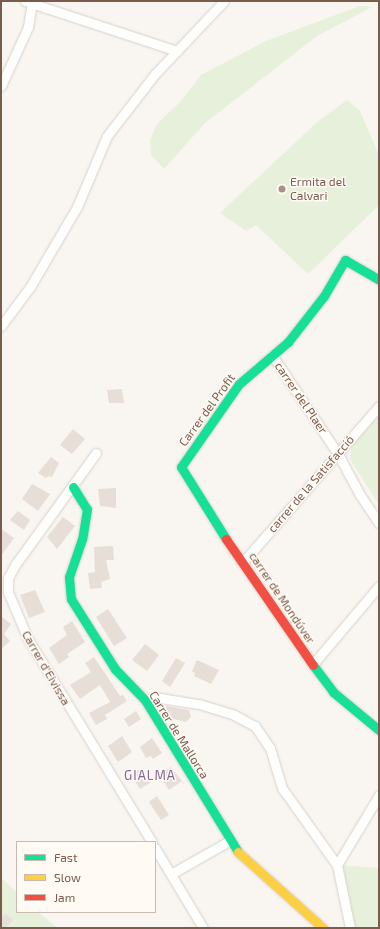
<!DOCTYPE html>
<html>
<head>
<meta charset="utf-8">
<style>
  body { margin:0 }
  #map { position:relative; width:380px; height:929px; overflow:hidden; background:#f9f5f0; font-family:"Exo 2",sans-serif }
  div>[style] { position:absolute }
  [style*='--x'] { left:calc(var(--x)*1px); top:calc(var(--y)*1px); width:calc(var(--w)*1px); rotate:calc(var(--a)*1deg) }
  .green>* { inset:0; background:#e7f0db }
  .building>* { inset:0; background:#e6ded7 }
  .roads { filter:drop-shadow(0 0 1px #d7d1cb) drop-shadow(0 0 1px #d7d1cb) }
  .street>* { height:9px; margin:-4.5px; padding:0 4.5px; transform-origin:4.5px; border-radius:4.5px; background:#fefefd }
  .fast>* { height:9px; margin:-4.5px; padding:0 4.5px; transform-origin:4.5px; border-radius:4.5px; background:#16e098 }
  .slow>* { height:9px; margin:-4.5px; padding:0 4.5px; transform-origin:4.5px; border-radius:4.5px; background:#ffcf43 }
  .jam>* { height:9px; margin:-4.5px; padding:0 4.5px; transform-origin:4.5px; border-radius:4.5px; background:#f24e42 }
  .dots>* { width:11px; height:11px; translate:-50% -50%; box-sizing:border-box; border:2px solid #fffaf3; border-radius:50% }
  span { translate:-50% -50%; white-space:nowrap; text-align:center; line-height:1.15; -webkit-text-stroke:3px #fffaf3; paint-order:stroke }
  .poi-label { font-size:12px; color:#7a5c4d }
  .left { translate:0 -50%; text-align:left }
  .street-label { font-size:12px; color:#7a5c4d }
  .neighbourhood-label { font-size:13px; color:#846695; letter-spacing:1px }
  .frame { position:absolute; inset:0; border:2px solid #7a5c4d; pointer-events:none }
  .legend { position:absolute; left:16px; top:841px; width:140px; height:72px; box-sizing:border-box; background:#fffaf3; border:1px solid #cabbb1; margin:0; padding:5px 7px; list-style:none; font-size:12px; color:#7a5c4d }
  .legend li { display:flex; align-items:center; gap:8px; height:20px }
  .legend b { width:20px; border:1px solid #cabbb1 }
</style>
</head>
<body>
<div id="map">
  <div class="green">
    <i style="clip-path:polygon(360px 6px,372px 7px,317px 36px,205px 123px,164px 169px,151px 155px,150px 140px,157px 124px,181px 101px,201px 75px,266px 41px)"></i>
    <i style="clip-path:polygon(347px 100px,360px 111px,379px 155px,379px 205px,308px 274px,256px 225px,246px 231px,220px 213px,316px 123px)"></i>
    <i style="clip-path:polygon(379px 415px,379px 505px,350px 459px,352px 445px)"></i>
    <i style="clip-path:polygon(337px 865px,379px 868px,379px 928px,350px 928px)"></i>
    <i style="clip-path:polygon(1px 878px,17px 892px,17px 912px,39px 912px,57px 928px,1px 928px)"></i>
  </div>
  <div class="building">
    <i style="clip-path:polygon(122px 389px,124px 403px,109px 403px,107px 390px)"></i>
    <i style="clip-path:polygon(73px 429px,85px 439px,72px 454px,60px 445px)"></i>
    <i style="clip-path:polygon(51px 457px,59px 463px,52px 477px,49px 476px,46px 478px,38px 473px)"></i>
    <i style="clip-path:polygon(32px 484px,50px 494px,38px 511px,22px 499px)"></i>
    <i style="clip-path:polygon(116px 488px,116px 508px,100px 506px,98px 489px)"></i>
    <i style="clip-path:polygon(18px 511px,30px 520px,24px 530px,10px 520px)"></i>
    <i style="clip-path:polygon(63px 517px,75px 526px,57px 549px,47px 537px)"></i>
    <i style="clip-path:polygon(1px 529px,14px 538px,1px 556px)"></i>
    <i style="clip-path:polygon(113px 546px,114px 560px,106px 560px,110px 579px,101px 582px,102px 588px,90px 589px,88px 573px,95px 572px,94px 547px)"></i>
    <i style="clip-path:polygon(35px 590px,45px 612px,29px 618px,20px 595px)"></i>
    <i style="clip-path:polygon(108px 609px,127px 638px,114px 646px,96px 617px)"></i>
    <i style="clip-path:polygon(1px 616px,11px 624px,4px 634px,10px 641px,1px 649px)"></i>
    <i style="clip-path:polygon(72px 621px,85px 642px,67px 654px,69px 657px,59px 664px,49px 648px,67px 635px,63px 627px)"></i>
    <i style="clip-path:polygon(145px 644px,159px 655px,147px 671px,132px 660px)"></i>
    <i style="clip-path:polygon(94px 657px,120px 696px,123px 695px,127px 701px,105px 715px,107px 719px,96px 725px,89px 713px,110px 702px,100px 685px,80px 699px,70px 685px,91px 672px,85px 663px)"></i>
    <i style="clip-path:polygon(176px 658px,185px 663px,170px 687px,162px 681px)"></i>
    <i style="clip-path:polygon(197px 660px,219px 670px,211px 684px,194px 676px,195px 673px,192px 671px)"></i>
    <i style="clip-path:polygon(166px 706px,189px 710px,191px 717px,186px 722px,165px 717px)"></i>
    <i style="clip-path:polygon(136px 711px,141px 719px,129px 727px,124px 719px)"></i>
    <i style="clip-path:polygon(122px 736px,132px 752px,118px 762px,108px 746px)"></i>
    <i style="clip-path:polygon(152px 738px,162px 753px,153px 759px,151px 756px,146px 758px,140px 747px)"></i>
    <i style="clip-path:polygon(171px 767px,182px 781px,169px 790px,159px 775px)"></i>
    <i style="clip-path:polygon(140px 769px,150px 783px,140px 789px,131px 775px)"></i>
    <i style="clip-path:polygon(157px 796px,169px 815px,161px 820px,149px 802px)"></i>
    <i style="clip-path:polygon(5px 914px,13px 920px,5px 928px,1px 928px,1px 918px)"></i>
  </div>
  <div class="roads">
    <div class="street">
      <i style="--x:25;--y:1;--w:160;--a:18.2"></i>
      <i style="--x:1;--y:86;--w:65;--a:-65.4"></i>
      <i style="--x:28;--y:27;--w:26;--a:-81"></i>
      <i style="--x:1;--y:326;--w:49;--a:-53.4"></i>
      <i style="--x:30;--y:287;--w:93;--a:-59.6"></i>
      <i style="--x:77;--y:207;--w:77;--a:-67.1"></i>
      <i style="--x:107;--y:136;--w:78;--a:-52.3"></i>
      <i style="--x:155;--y:74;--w:100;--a:-46.6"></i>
      <i style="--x:272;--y:355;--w:119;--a:56.3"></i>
      <i style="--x:338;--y:454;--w:47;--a:61.8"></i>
      <i style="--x:360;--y:495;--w:34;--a:56"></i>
      <i style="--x:96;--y:453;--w:138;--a:125.9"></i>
      <i style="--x:15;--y:565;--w:15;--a:118"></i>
      <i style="--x:8;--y:578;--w:14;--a:90"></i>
      <i style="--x:8;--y:592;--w:51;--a:66.9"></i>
      <i style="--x:28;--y:639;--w:238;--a:58.6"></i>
      <i style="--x:243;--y:562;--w:207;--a:-48.9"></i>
      <i style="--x:313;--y:664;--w:102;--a:-49.8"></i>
      <i style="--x:145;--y:700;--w:15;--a:-8"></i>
      <i style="--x:160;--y:698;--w:39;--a:9"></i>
      <i style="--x:199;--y:704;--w:37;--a:17"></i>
      <i style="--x:234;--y:715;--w:24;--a:28"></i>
      <i style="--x:255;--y:726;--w:27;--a:56"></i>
      <i style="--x:270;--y:748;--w:42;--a:73.3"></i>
      <i style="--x:282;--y:788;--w:95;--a:54.5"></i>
      <i style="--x:337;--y:865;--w:64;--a:78.3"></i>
      <i style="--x:155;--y:848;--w:93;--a:59"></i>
      <i style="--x:337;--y:865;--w:82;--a:-59"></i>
      <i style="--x:171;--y:874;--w:67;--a:-29.6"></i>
    </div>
    <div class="fast">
      <i style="--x:73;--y:487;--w:26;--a:58"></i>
      <i style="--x:87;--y:509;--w:30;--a:99"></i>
      <i style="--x:82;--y:539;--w:40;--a:108.9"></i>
      <i style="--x:69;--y:577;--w:22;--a:85"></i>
      <i style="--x:71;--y:599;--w:83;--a:57.8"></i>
      <i style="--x:115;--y:669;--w:43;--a:45.9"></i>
      <i style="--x:145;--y:700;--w:178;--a:58.5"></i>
      <i style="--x:226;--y:539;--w:85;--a:-122"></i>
      <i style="--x:181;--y:467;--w:101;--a:-55.1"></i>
      <i style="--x:239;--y:384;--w:65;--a:-40.6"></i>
      <i style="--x:288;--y:342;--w:58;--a:-52"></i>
      <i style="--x:324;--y:296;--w:42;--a:-59.7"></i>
      <i style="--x:345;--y:260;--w:39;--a:30"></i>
      <i style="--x:313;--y:665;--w:34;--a:53"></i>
      <i style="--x:333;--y:692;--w:60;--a:39.6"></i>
    </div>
    <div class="slow">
      <i style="--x:238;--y:852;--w:114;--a:41.8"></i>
    </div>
    <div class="jam">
      <i style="--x:226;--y:539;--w:153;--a:55.4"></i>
    </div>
  </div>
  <div class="dots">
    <i style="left:282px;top:189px;background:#a69286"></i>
  </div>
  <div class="poi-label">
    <span class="left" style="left:290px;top:189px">Ermita del<br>Calvari</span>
  </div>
  <div class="street-label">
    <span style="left:301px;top:398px;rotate:56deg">carrer del Plaer</span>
    <span style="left:207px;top:410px;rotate:-54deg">Carrer del Profit</span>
    <span style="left:311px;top:484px;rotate:-49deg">carrer de la Satisfacció</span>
    <span style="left:282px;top:598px;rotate:56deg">carrer de Mondúver</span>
    <span style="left:46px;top:668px;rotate:60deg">Carrer d'Eivissa</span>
    <span style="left:179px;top:735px;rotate:58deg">Carrer de Mallorca</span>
  </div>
  <div class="neighbourhood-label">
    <span style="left:150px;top:775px">GIALMA</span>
  </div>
  <div class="frame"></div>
  <ul class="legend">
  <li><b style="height:5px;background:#16e098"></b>Fast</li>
  <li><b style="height:5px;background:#ffcf43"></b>Slow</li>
  <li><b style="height:5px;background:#f24e42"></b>Jam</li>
  </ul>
</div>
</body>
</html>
